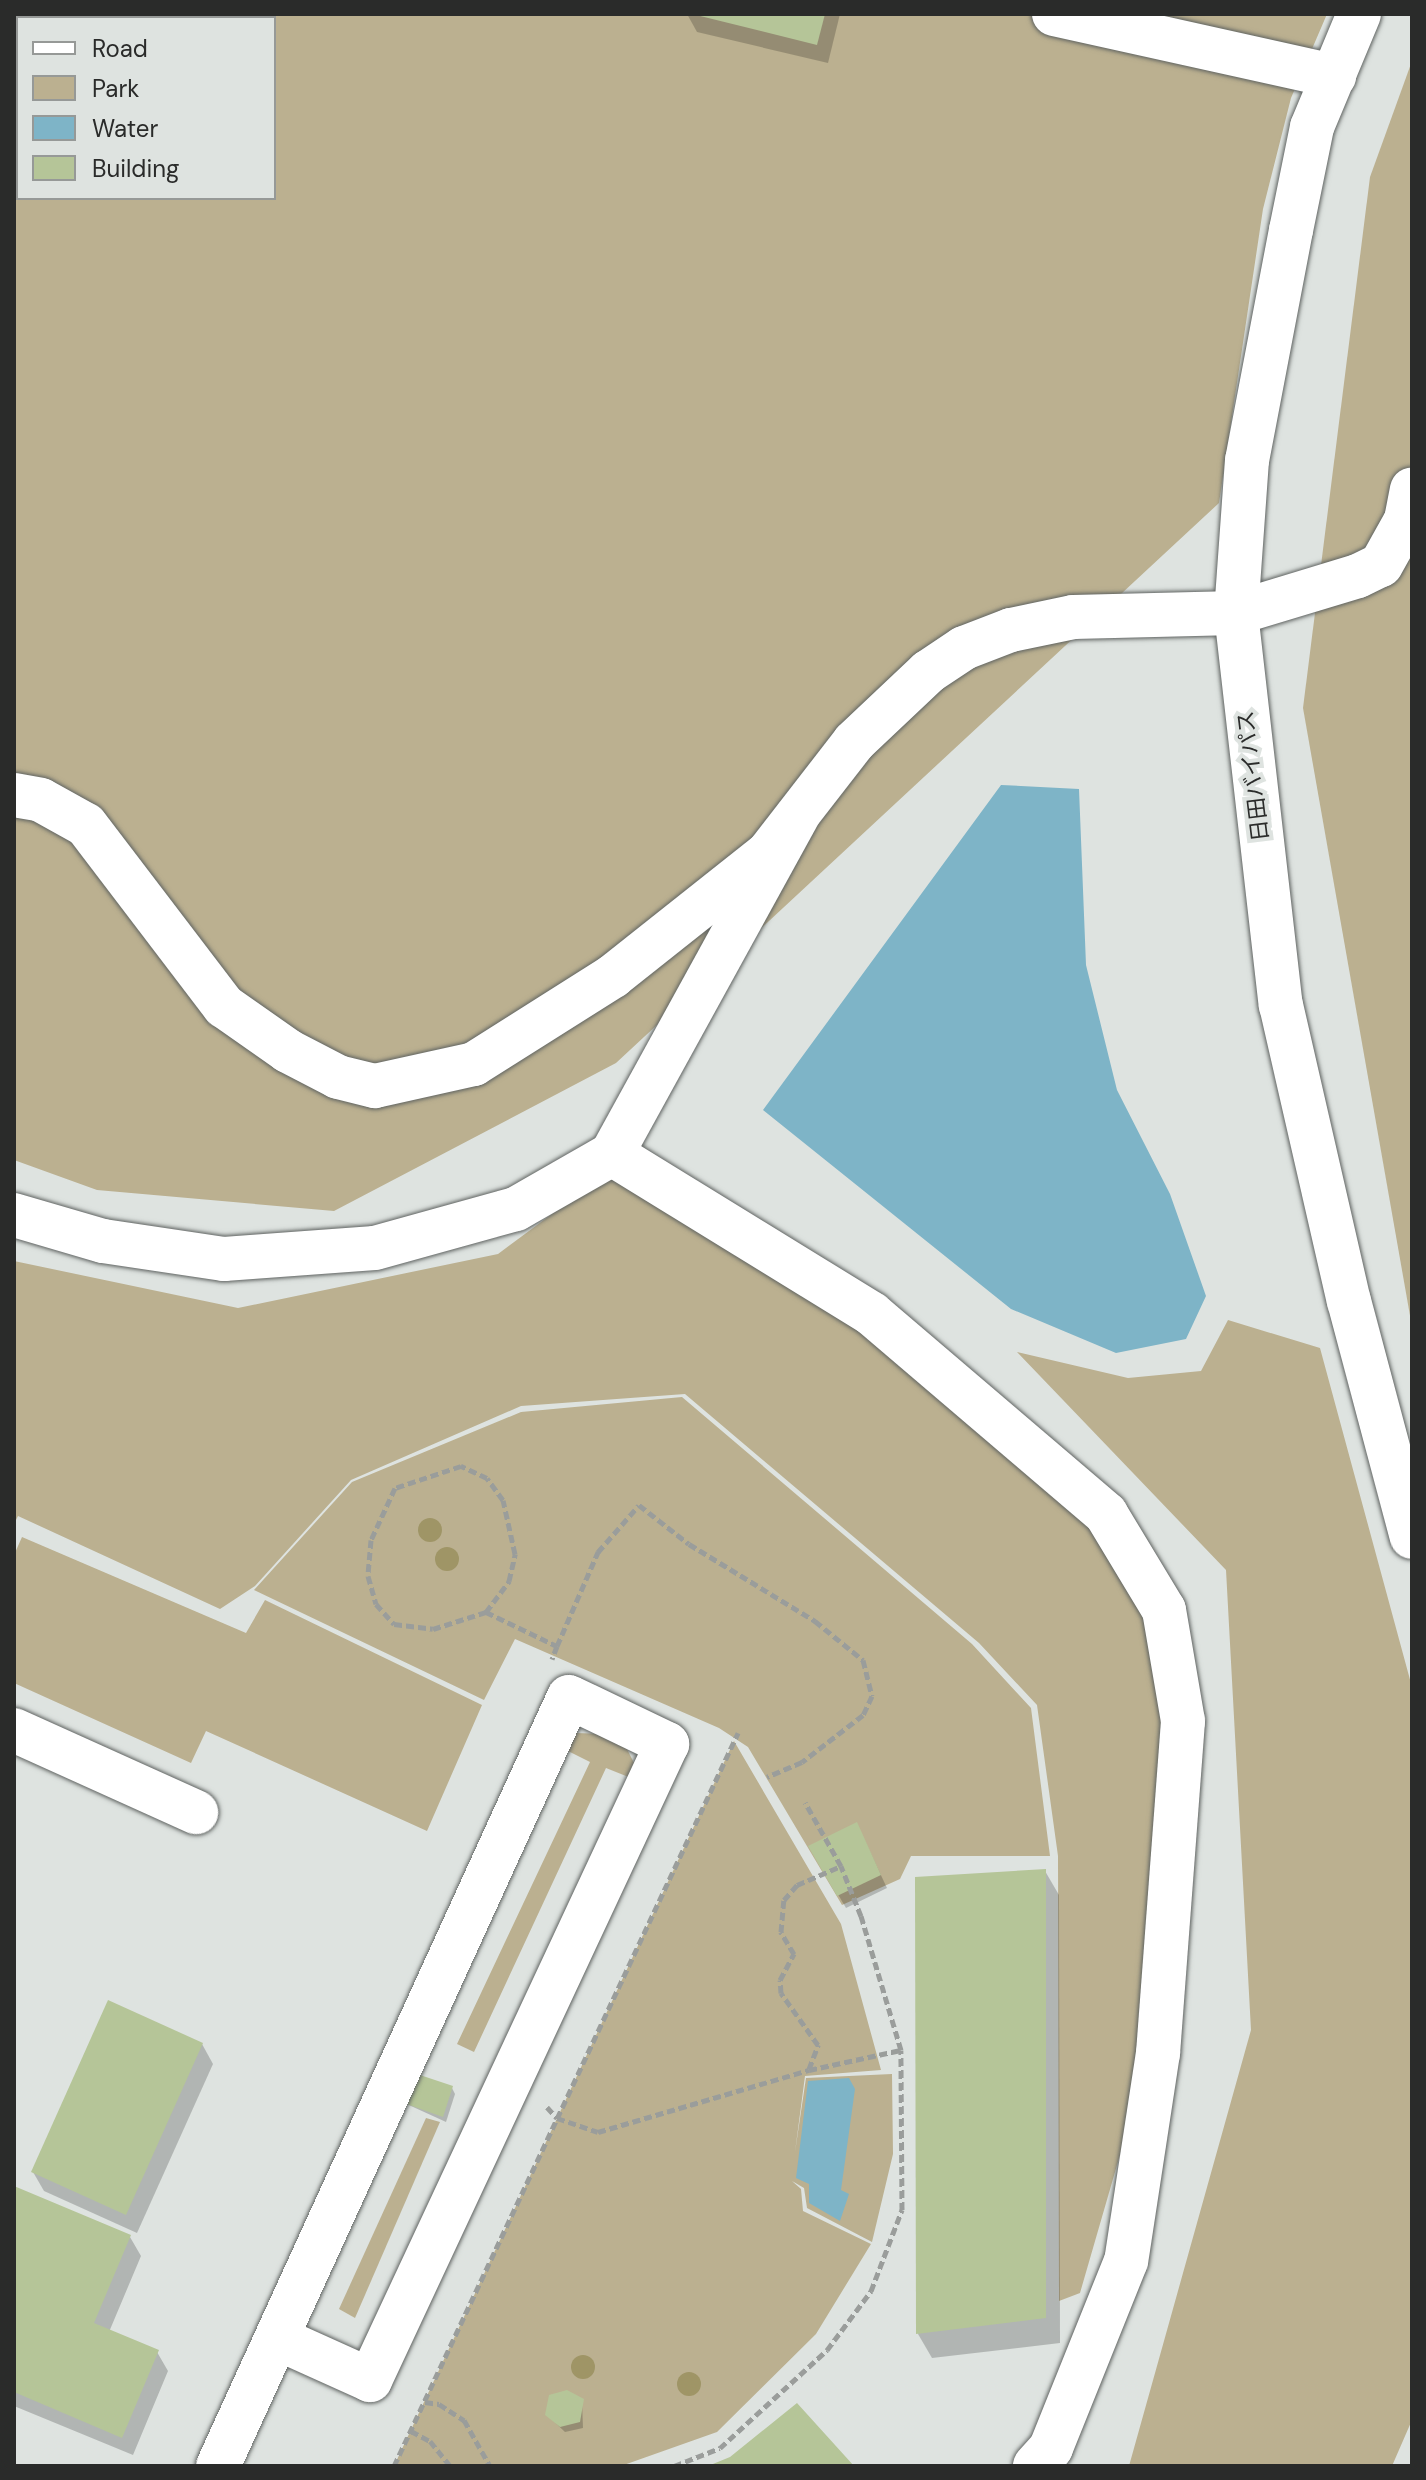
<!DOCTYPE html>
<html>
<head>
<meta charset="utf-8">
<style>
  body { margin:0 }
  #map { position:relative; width:1426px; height:2480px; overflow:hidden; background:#dee3e0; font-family:"DM Sans","Noto Sans JP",sans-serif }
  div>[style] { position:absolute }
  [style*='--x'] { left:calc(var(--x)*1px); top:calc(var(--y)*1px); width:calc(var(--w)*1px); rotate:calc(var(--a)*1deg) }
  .green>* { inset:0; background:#bbb090 }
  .water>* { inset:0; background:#7eb4c7 }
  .shadow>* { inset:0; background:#0003 }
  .building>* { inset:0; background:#b5c598 }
  .path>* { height:5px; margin-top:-2.5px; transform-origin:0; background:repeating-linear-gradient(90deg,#9a9d9b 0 8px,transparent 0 12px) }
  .roads { filter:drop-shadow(0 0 2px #5f6361) drop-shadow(0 0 2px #5f6361) }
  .minor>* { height:44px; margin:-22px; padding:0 22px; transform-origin:22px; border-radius:22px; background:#fff }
  .highway>* { height:44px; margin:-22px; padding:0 22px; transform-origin:22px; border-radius:22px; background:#fff }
  .trees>* { width:24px; height:24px; margin:-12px; border-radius:50%; background:#9f9566 }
  span { translate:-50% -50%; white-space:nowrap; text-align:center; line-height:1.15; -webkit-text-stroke:8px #dee3e0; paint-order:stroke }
  .street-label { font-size:22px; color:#2a2b2a }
  .frame { position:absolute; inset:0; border:16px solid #2a2b2a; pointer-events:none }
  .legend { position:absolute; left:16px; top:16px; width:260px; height:184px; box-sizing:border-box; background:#dee3e0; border:2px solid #969997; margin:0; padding:10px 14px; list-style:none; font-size:24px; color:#2a2b2a }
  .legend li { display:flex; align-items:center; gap:16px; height:40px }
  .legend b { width:40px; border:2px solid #969997 }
</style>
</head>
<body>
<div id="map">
  <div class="green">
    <i style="clip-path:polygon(evenodd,14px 14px,1327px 14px,1291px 98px,1263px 209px,1219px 503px,616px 1063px,334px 1211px,97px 1190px,14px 1160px,14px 14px,18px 18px,274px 18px,274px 198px,18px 198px,18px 18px)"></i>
    <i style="clip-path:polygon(1412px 61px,1412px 1327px,1303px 708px,1370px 177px)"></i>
    <i style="clip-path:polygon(602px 1177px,642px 1181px,864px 1322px,1098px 1523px,1151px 1613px,1174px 1726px,1148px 2058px,1080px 2293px,1059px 2301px,1058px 1856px,1037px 1705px,979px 1643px,685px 1394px,521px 1406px,351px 1480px,255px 1586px,220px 1609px,18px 1516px,14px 1524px,14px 1261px,238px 1308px,498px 1254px)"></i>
    <i style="clip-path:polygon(1228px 1320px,1320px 1348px,1412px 1687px,1412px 2420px,1392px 2466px,1129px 2466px,1251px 2030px,1226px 1570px,1017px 1352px,1128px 1378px,1201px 1371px)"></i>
    <i style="clip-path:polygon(682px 1397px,972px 1644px,1031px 1708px,1050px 1856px,911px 1856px,900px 1879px,842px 1905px,748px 1747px,719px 1728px,515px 1639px,484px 1700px,254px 1590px,352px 1482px,521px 1412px)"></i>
    <i style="clip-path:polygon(22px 1537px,246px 1633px,265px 1600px,482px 1705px,427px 1831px,206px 1731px,191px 1763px,14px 1683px,14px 1555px)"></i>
    <i style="clip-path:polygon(576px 1733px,605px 1734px,624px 1743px,635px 1765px,631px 1778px,606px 1768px,474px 2052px,457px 2044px,590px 1762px,568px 1751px)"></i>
    <i style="clip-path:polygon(734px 1741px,841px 1924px,881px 2070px,805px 2076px,795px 2152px,806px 2078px,892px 2074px,893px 2154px,872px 2242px,807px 2208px,804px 2188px,792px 2181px,801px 2189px,803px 2211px,871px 2244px,816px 2334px,717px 2432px,621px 2466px,394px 2466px)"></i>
    <i style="clip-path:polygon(426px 2118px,440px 2122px,355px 2318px,339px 2309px)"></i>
  </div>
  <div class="water">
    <i style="clip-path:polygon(1001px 785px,1079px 789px,1086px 965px,1117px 1090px,1170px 1194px,1206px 1296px,1186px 1339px,1116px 1353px,1011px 1309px,763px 1110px)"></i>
    <i style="clip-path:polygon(849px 2078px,855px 2089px,841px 2190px,849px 2194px,840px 2221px,809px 2203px,809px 2184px,796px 2178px,808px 2081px)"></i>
  </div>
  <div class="shadow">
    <i style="clip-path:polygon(687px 14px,840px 14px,828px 63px,697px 32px)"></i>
    <i style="clip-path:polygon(863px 1837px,887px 1888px,846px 1908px,810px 1847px)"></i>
    <i style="clip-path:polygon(1045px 1871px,1059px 1895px,1060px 2343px,932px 2358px,918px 2334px)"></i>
    <i style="clip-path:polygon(202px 2044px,213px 2064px,137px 2233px,44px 2191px,33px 2172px)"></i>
    <i style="clip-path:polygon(452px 2088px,455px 2094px,446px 2122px,400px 2101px)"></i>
    <i style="clip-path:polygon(14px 2188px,130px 2237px,141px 2256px,109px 2332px,157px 2352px,168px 2371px,133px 2455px,14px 2406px)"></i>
    <i style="clip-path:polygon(582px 2401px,583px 2428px,565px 2432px,547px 2415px)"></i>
  </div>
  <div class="building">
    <i style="clip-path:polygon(692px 14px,825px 14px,817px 45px)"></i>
    <i style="clip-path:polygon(857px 1822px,881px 1875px,837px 1896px,808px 1846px)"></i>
    <i style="clip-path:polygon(1046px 1869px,1046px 2318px,916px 2334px,915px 1877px)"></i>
    <i style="clip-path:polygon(108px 2000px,203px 2043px,126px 2215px,31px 2172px)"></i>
    <i style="clip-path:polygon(408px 2071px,453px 2086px,443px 2117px,398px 2101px)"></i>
    <i style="clip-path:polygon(14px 2186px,131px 2235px,94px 2323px,159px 2350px,122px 2438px,14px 2392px)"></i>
    <i style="clip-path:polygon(567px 2390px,584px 2399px,580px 2422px,560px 2427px,545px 2415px,549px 2395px)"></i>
    <i style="clip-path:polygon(797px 2403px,854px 2466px,708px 2466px,730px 2457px)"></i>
  </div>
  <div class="path">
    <i style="--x:486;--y:1612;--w:39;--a:-53"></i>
    <i style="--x:509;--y:1581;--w:28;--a:-77"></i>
    <i style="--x:515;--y:1554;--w:55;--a:-102.5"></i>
    <i style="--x:503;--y:1500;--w:27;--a:-126"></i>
    <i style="--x:487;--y:1478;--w:29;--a:-155"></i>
    <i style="--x:461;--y:1466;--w:70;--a:161.6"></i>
    <i style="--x:395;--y:1488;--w:57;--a:114.8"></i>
    <i style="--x:371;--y:1540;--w:36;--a:95"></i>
    <i style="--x:368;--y:1576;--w:29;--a:74"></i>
    <i style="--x:376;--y:1604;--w:27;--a:48"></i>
    <i style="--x:394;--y:1624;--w:39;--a:7"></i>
    <i style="--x:433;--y:1629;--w:56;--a:-17.8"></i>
    <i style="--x:486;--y:1612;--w:79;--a:25.6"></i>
    <i style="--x:557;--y:1646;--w:14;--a:111"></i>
    <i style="--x:557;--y:1646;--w:103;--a:-66.4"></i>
    <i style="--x:598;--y:1552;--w:62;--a:-48.9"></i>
    <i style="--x:639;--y:1505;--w:63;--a:38"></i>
    <i style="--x:689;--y:1544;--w:148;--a:31.4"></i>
    <i style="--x:815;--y:1621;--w:62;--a:39.1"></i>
    <i style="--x:863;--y:1660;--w:37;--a:76"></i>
    <i style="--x:872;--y:1696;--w:21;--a:115"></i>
    <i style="--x:863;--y:1715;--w:77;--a:142.4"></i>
    <i style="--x:802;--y:1762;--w:38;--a:157"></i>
    <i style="--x:809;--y:2069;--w:26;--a:-69"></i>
    <i style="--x:818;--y:2045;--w:64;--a:-125.4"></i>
    <i style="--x:781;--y:1993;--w:13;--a:-94"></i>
    <i style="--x:780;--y:1980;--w:30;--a:-62"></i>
    <i style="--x:794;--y:1954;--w:26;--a:-121"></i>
    <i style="--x:781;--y:1932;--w:32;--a:-85"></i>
    <i style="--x:784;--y:1900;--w:20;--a:-49"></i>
    <i style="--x:797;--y:1885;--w:48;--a:-23.4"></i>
    <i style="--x:547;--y:2107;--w:15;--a:48"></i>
    <i style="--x:557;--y:2118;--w:43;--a:18.9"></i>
    <i style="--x:598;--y:2132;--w:220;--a:-16.4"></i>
    <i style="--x:809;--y:2070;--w:94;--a:-12.3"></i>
    <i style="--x:425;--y:2402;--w:14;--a:8"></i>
    <i style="--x:439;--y:2404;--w:30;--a:33"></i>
    <i style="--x:464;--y:2420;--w:53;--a:60.5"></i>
    <i style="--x:411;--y:2431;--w:21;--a:28"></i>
    <i style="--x:430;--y:2441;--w:32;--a:51"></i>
    <i style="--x:394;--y:2466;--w:810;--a:-64.86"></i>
    <i style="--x:674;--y:2466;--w:49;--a:-21.4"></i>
    <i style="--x:720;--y:2448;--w:145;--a:-42.5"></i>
    <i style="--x:827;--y:2350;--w:74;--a:-53.3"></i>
    <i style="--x:871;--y:2291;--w:87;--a:-69.1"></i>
    <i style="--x:902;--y:2210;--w:160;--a:-90.4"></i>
    <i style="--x:901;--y:2050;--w:140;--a:-106.6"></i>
    <i style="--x:861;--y:1916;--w:54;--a:-111.8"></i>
    <i style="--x:841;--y:1866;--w:73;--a:-119.4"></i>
  </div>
  <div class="roads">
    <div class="minor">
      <i style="--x:1054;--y:14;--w:287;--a:12.5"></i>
      <i style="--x:14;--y:795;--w:27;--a:10"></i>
      <i style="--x:41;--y:800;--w:51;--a:29.1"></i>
      <i style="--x:86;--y:825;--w:228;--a:52.7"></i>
      <i style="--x:224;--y:1006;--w:78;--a:35.1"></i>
      <i style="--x:288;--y:1051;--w:56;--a:27.5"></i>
      <i style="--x:338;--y:1077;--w:38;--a:14"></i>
      <i style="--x:375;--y:1086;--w:101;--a:-12.5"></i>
      <i style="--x:474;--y:1064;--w:165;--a:-32.3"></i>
      <i style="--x:613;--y:976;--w:198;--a:-38.4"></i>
      <i style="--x:768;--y:853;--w:140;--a:-52.2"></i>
      <i style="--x:854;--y:742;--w:102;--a:-43.4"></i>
      <i style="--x:928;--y:672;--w:43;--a:-33.7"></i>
      <i style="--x:964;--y:648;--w:50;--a:-21"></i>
      <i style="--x:1011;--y:630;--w:63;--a:-11.8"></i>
      <i style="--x:1073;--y:617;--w:163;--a:-1.4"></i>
      <i style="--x:1236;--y:613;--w:127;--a:-16.9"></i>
      <i style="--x:1358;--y:576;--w:25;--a:-26"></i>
      <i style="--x:1381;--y:565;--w:51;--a:-60.9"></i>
      <i style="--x:1406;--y:520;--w:31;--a:-79"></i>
      <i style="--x:797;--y:817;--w:384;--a:118.8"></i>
      <i style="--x:612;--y:1154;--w:305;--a:31.6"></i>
      <i style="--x:872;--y:1314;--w:308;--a:40.5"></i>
      <i style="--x:1106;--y:1514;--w:112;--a:58.9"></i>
      <i style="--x:1164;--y:1610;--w:113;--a:80.3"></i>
      <i style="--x:1183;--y:1721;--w:333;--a:94.3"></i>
      <i style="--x:1158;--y:2053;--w:210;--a:98.7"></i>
      <i style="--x:1126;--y:2261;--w:201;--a:111.9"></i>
      <i style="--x:1051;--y:2448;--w:24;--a:132"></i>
      <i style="--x:14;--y:1215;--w:93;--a:16.3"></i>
      <i style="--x:103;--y:1241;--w:122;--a:8.5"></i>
      <i style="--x:224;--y:1259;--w:151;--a:-4.2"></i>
      <i style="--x:375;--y:1248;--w:146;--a:-15.5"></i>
      <i style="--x:516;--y:1209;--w:111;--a:-29.8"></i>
      <i style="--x:14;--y:1730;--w:200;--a:24.3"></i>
      <i style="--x:218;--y:2466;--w:845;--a:-65.47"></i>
      <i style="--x:569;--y:1697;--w:109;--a:25.6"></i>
      <i style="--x:667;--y:1744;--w:702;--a:115.03"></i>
      <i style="--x:370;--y:2380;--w:102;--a:-155.7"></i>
    </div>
    <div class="highway">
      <i style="--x:1359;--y:14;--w:122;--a:112.6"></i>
      <i style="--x:1312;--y:127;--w:105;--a:101.5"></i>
      <i style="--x:1291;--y:230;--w:234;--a:100.8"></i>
      <i style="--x:1247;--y:460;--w:153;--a:94.1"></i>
      <i style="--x:1236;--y:613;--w:395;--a:83.5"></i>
      <i style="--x:1281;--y:1005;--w:304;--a:77.1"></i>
      <i style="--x:1349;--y:1301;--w:244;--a:75.1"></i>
    </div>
  </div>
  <div class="trees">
    <i style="left:430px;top:1530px"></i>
    <i style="left:447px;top:1559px"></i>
    <i style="left:583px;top:2367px"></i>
    <i style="left:689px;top:2384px"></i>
  </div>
  <div class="street-label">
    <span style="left:1253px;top:776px;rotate:-97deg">日田バイパス</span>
  </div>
  <div class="frame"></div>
  <ul class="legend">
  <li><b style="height:10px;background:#fff"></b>Road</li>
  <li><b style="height:22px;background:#bbb090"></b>Park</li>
  <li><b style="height:22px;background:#7eb4c7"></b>Water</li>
  <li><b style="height:22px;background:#b5c598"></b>Building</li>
  </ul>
</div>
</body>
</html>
